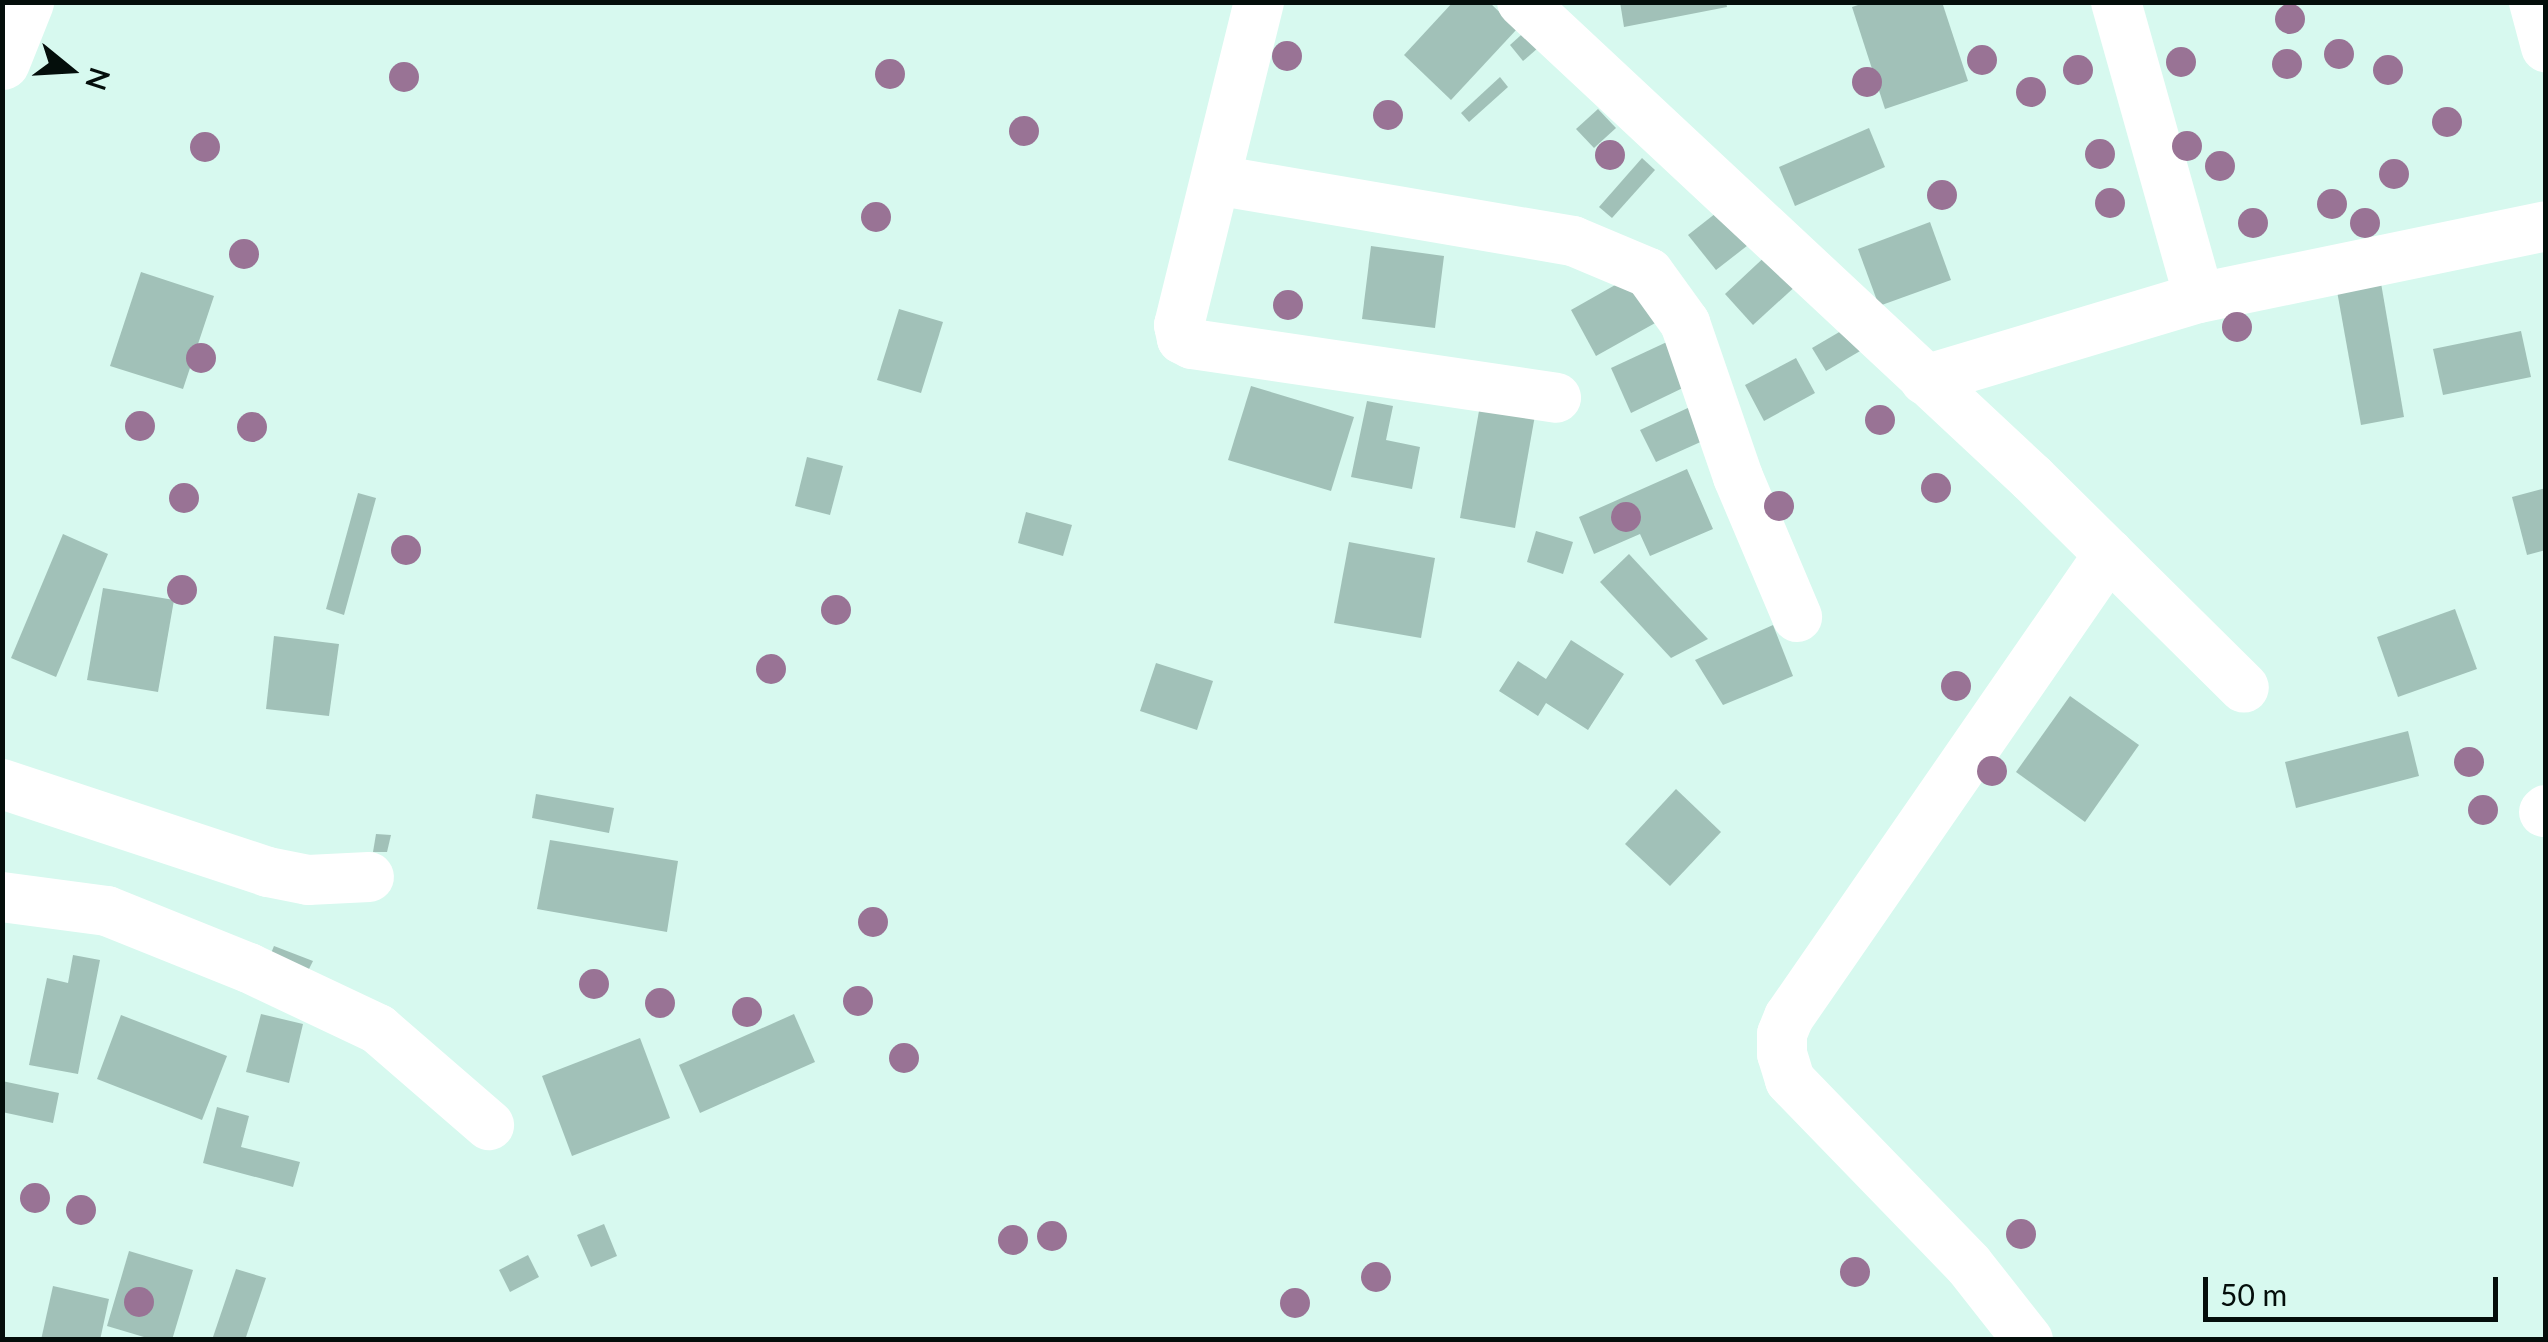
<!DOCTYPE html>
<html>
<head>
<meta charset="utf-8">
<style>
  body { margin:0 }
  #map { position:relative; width:2548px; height:1342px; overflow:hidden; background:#d7f9ef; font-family:Lato,sans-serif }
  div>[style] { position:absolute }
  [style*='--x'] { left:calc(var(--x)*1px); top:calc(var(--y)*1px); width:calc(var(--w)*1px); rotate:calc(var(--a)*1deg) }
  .building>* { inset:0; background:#a1c1b8 }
  .minor>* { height:50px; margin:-25px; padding:0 25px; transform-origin:25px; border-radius:25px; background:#fff }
  .highway>* { height:55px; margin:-27.5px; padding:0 27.5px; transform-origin:27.5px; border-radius:27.5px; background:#fff }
  .trees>* { width:30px; height:30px; margin:-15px; border-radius:50%; background:#997395 }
  span { translate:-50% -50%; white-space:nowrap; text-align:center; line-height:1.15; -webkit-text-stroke:8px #d7f9ef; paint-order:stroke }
  .frame { position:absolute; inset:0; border:5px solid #040e0b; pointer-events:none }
  .north { position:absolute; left:20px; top:20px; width:100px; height:100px; -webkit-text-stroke:8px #d7f9ef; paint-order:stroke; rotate:108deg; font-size:28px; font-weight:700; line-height:40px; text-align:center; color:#040e0b }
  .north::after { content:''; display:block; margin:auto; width:35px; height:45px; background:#040e0b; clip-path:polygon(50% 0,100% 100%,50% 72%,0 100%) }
  .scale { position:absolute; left:2203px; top:1277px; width:295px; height:45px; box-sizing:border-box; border:5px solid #040e0b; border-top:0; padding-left:12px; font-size:30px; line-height:35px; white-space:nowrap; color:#040e0b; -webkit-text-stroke:8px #d7f9ef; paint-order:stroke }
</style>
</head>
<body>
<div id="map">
  <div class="building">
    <i style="clip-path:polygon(1453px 2px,1489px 2px,1517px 29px,1451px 100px,1404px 55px)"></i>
    <i style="clip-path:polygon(1620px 2px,1726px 2px,1727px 7px,1624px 27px)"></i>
    <i style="clip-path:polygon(1867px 2px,1942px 2px,1968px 81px,1885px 109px,1852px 7px)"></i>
    <i style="clip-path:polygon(1540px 18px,1554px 34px,1523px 61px,1510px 45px)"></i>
    <i style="clip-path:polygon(1500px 77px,1508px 87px,1469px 122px,1461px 113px)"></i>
    <i style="clip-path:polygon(1598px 109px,1616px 128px,1594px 148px,1576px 129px)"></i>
    <i style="clip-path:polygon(1869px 128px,1885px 167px,1795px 206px,1779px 167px)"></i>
    <i style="clip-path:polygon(1642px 158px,1655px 170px,1612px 218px,1599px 207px)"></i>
    <i style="clip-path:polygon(1725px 206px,1752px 242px,1716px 270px,1688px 235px)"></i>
    <i style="clip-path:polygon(1930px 222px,1951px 280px,1879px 306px,1858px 249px)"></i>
    <i style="clip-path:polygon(1371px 246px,1444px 256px,1435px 328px,1362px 319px)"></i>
    <i style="clip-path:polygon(1771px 251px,1799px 283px,1753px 325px,1725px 294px)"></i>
    <i style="clip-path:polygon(141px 272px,214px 296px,183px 389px,110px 366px)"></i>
    <i style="clip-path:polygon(1631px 276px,1657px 322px,1596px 356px,1571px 310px)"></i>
    <i style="clip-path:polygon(2381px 283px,2404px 417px,2361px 425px,2337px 291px)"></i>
    <i style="clip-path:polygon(899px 309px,943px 322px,921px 393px,877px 380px)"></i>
    <i style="clip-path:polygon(1853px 324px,1867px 347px,1826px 371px,1812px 348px)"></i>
    <i style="clip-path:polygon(2521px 331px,2531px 377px,2443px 395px,2433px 349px)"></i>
    <i style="clip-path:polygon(1669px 341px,1689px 385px,1631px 413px,1611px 368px)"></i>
    <i style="clip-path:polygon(1796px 358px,1815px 393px,1764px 421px,1745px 385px)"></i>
    <i style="clip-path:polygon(1251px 386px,1354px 417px,1331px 491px,1228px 460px)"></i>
    <i style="clip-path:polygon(1482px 394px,1537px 404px,1515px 528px,1460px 518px)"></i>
    <i style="clip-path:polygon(1367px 401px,1393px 406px,1386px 440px,1420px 447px,1412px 489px,1351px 477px)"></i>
    <i style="clip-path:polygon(1690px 407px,1705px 440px,1656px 462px,1640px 430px)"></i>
    <i style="clip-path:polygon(807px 457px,843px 466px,830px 515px,795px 506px)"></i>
    <i style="clip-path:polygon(1687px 469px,1713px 529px,1650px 556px,1640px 534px,1594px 554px,1579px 517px)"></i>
    <i style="clip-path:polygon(2546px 488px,2546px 550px,2527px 555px,2512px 497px)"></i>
    <i style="clip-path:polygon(358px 493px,376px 498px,344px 615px,326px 609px)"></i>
    <i style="clip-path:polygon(1026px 512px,1072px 525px,1063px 556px,1018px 543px)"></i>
    <i style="clip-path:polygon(1536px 531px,1573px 542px,1563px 574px,1527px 562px)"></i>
    <i style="clip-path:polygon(63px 534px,108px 554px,56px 677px,11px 658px)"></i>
    <i style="clip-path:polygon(1349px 542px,1435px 558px,1421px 638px,1334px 623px)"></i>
    <i style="clip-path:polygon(1629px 554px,1708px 639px,1671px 658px,1600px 582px)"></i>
    <i style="clip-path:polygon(103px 588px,174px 600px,158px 692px,87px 680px)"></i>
    <i style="clip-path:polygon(2455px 609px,2477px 669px,2398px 697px,2377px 637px)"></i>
    <i style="clip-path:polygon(1773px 625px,1793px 676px,1723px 705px,1695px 660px)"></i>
    <i style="clip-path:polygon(274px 636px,339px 644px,329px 716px,266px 709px)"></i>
    <i style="clip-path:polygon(1571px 640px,1624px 674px,1588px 730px,1546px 703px,1538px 716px,1499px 691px,1518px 661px,1546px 679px)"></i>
    <i style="clip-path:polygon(1156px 663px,1213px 681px,1197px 730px,1140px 711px)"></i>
    <i style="clip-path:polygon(2070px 696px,2139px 745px,2085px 822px,2016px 772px)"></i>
    <i style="clip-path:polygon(2408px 731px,2419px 776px,2296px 808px,2285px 762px)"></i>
    <i style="clip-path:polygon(1676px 789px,1721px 832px,1670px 886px,1625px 844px)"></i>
    <i style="clip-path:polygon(536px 794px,614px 808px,609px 833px,532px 818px)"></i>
    <i style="clip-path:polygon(376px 834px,391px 835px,387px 852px,373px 852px)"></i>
    <i style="clip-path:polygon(550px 840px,678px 861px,667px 932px,537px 909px)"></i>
    <i style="clip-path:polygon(274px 946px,313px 961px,307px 973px,265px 968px)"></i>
    <i style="clip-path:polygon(73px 955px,100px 960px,78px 1074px,29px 1065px,47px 978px,68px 983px)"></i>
    <i style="clip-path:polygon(261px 1014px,303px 1024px,289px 1083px,246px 1072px)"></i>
    <i style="clip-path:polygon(794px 1014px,815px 1062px,700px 1113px,679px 1065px)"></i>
    <i style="clip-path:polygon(121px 1015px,227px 1056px,202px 1120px,97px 1079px)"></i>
    <i style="clip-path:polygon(640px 1038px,670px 1118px,572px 1156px,542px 1076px)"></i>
    <i style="clip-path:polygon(2px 1081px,59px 1093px,53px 1123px,2px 1112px)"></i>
    <i style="clip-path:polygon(217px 1107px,249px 1116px,241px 1147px,300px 1162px,293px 1187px,203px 1163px)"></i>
    <i style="clip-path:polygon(604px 1224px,617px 1256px,591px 1267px,577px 1235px)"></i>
    <i style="clip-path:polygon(129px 1251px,193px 1270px,172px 1340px,154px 1340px,107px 1326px)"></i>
    <i style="clip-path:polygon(528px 1255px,539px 1277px,510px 1292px,499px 1270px)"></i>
    <i style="clip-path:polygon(236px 1269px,266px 1278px,245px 1340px,212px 1340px)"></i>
    <i style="clip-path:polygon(53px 1286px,109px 1299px,100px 1340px,41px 1340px)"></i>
  </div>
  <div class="minor">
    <i style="--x:1259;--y:2;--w:333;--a:103.9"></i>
    <i style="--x:1179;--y:325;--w:14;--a:78"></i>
    <i style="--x:1182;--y:339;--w:11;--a:27"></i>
    <i style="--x:1192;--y:344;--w:368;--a:8.4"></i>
    <i style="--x:1522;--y:2;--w:698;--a:43.03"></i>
    <i style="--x:2032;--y:478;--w:298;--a:44.7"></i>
    <i style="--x:2116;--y:2;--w:307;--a:74.3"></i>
    <i style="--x:2534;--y:2;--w:47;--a:75.1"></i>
    <i style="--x:1216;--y:180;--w:362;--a:9.7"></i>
    <i style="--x:1573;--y:241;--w:82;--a:22.8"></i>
    <i style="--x:1649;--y:273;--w:62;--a:54.2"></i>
    <i style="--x:1685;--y:323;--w:163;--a:71"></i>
    <i style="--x:1738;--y:477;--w:152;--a:67.1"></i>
    <i style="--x:1925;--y:380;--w:286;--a:-16.7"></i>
    <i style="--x:2199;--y:298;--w:354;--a:-11.7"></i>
    <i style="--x:2;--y:784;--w:280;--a:18.3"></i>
    <i style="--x:268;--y:872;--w:41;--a:11.3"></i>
    <i style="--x:308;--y:880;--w:61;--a:-2.8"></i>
    <i style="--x:2544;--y:812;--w:3;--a:-45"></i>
    <i style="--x:2;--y:897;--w:106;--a:7.6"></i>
    <i style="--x:107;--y:911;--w:153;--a:21.9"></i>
    <i style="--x:249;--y:968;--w:143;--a:25.3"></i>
    <i style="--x:378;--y:1029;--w:147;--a:40.9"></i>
    <i style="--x:2028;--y:1340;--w:95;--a:-128.2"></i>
    <i style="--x:1969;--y:1265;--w:257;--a:-134.1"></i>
    <i style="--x:1790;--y:1080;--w:27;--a:-107"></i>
    <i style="--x:1782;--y:1054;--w:20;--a:-90"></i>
    <i style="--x:1782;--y:1034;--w:18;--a:-68"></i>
    <i style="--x:1789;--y:1017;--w:563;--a:-55.35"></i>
  </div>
  <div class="highway">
    <i style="--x:2;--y:62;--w:65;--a:-68.2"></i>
  </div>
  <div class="trees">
    <i style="left:2290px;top:19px"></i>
    <i style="left:2339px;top:54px"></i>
    <i style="left:1287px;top:56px"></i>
    <i style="left:1982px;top:60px"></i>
    <i style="left:2181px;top:62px"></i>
    <i style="left:2287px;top:64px"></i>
    <i style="left:2078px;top:70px"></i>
    <i style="left:2388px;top:70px"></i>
    <i style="left:890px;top:74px"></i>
    <i style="left:404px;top:77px"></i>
    <i style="left:1867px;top:82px"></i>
    <i style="left:2031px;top:92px"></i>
    <i style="left:1388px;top:115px"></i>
    <i style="left:2447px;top:122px"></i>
    <i style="left:1024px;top:131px"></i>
    <i style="left:2187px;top:146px"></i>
    <i style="left:205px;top:147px"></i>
    <i style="left:2100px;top:154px"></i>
    <i style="left:1610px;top:155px"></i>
    <i style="left:2220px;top:166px"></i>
    <i style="left:2394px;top:174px"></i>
    <i style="left:1942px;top:195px"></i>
    <i style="left:2110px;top:203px"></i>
    <i style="left:2332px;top:204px"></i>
    <i style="left:876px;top:217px"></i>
    <i style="left:2253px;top:223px"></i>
    <i style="left:2365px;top:223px"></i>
    <i style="left:244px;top:254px"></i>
    <i style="left:1288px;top:305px"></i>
    <i style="left:2237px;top:327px"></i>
    <i style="left:201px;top:358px"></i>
    <i style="left:1880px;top:420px"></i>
    <i style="left:140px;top:426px"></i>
    <i style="left:252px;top:427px"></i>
    <i style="left:1936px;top:488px"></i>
    <i style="left:184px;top:498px"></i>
    <i style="left:1779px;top:506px"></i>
    <i style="left:1626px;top:517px"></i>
    <i style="left:406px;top:550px"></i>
    <i style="left:182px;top:590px"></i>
    <i style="left:836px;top:610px"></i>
    <i style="left:771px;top:669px"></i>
    <i style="left:1956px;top:686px"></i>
    <i style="left:2469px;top:762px"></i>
    <i style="left:1992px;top:771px"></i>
    <i style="left:2483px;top:810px"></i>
    <i style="left:873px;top:922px"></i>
    <i style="left:594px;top:984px"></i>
    <i style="left:858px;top:1001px"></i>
    <i style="left:660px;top:1003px"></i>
    <i style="left:747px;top:1012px"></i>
    <i style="left:904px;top:1058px"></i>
    <i style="left:35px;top:1198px"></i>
    <i style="left:81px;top:1210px"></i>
    <i style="left:2021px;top:1234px"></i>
    <i style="left:1052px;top:1236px"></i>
    <i style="left:1013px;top:1240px"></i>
    <i style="left:1855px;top:1272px"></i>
    <i style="left:1376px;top:1277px"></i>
    <i style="left:139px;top:1302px"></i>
    <i style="left:1295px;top:1303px"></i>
  </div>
  <div class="frame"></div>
  <div class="north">N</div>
  <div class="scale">50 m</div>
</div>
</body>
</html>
